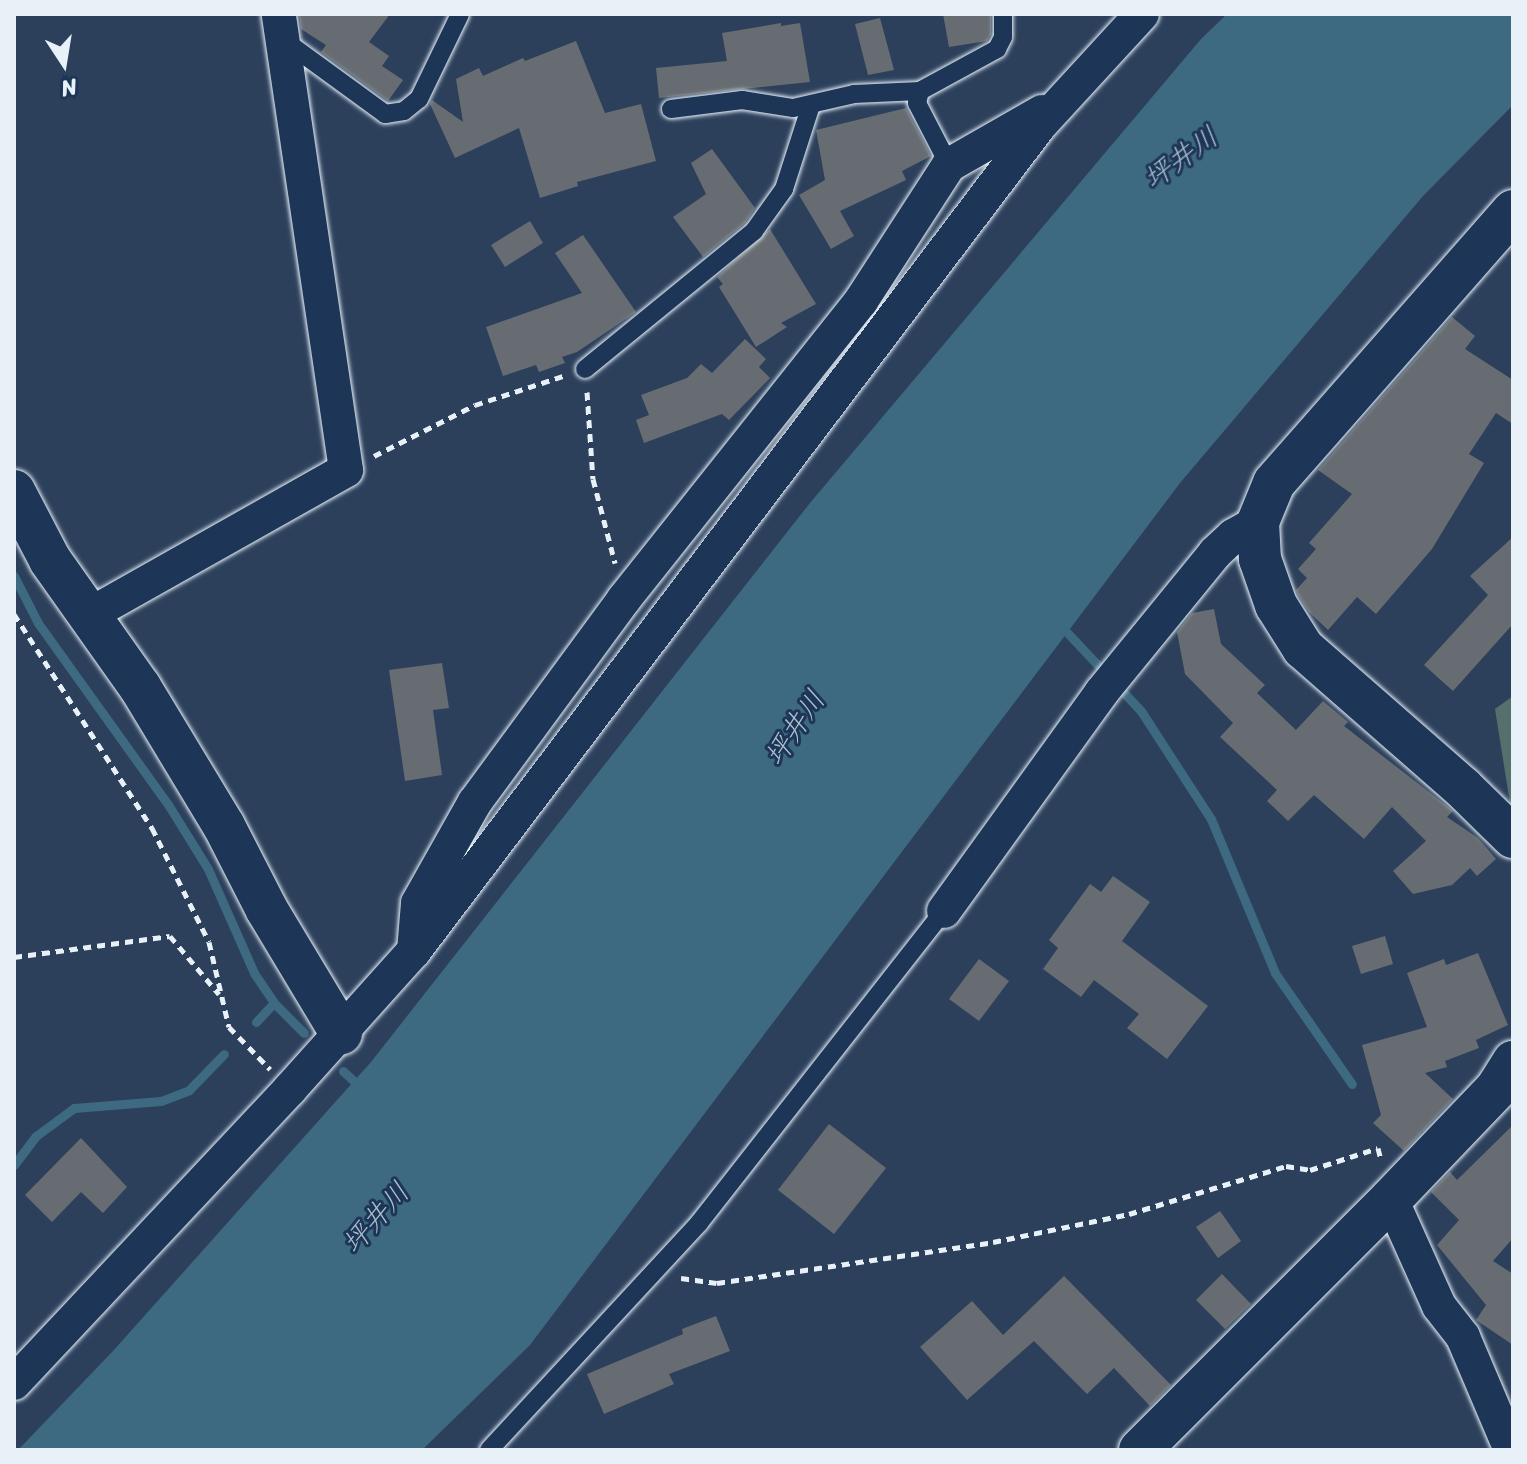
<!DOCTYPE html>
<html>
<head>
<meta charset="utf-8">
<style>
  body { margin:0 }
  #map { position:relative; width:1527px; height:1464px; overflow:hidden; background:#2c405c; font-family:Sriracha,"Klee One",sans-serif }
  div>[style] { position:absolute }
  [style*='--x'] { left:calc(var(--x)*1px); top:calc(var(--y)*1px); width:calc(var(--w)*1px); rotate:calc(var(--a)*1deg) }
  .green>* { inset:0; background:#556f6c }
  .water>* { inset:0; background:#3d6981 }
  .stream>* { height:9px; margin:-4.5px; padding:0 4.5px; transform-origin:4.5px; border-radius:4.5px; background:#3d6981 }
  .building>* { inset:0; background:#666c71 }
  .path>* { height:5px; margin-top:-2.5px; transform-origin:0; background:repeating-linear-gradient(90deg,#e8f1f8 0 8px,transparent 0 14px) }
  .roads { filter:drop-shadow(0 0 2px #e8f1f8) drop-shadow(0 0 2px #e8f1f8) }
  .service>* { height:18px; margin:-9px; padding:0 9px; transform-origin:9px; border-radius:9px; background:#1d3557 }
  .minor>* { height:34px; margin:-17px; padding:0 17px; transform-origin:17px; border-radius:17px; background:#1d3557 }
  .tertiary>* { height:42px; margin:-21px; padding:0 21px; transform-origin:21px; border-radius:21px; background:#1d3557 }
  span { translate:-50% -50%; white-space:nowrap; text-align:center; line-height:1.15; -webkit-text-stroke:6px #1d3557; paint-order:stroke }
  .water-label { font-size:28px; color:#acc1ce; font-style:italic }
  .frame { position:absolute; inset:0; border:16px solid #e8f1f8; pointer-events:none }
  .north { position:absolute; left:24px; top:24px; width:80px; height:80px; -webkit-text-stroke:6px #1d3557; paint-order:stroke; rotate:168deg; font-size:22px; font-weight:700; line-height:32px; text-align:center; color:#e8f1f8 }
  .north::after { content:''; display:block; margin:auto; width:28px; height:36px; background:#e8f1f8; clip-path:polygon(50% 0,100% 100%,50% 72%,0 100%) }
</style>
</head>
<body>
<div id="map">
  <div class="green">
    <i style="clip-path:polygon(1513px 696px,1513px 822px,1495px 709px)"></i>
  </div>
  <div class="water">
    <i style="clip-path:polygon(1227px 14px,1513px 14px,1513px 105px,1423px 196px,1180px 483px,530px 1345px,422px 1450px,18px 1450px,113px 1351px,371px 1062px,810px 503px,1201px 39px)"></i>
  </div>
  <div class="stream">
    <i style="--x:14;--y:576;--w:53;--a:62.9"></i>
    <i style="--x:38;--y:623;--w:225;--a:54.4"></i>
    <i style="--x:169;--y:806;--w:74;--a:58.2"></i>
    <i style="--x:208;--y:869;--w:114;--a:66.1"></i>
    <i style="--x:254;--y:973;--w:36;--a:56"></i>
    <i style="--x:274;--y:1003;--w:42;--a:45"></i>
    <i style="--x:1060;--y:625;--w:118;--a:46.7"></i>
    <i style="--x:1141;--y:711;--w:129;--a:57.1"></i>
    <i style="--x:1211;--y:819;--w:167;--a:67.4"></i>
    <i style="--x:1275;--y:973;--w:135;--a:55.3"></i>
    <i style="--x:256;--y:1022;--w:26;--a:-47"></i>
    <i style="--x:343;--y:1071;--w:25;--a:43"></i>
    <i style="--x:14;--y:1165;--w:36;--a:-53"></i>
    <i style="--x:36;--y:1136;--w:47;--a:-36.4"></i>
    <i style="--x:74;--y:1108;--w:87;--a:-4.6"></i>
    <i style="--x:161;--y:1101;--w:30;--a:-21"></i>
    <i style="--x:189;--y:1090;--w:50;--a:-45.8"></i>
  </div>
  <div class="building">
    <i style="clip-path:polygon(299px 14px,390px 14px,369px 42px,389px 56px,382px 66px,403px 80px,388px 101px,321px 52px,326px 45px,301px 29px)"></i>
    <i style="clip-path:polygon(943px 14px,991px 14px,991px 34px,987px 41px,949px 47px)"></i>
    <i style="clip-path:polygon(880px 18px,894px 70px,868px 75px,855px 24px)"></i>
    <i style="clip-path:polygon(781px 23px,781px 26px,800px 23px,810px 82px,659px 98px,656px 68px,727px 61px,722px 33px)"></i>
    <i style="clip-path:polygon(576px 41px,605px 113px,641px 104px,656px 161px,577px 182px,578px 186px,540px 198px,519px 128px,455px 158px,430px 104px,432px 100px,463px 122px,456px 79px,479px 68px,483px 76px,523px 58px,525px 61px)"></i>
    <i style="clip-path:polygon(906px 108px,931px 156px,902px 171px,906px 180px,840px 211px,854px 236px,831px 249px,799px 195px,825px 180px,816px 130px)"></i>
    <i style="clip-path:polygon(712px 149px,755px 208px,745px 223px,703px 257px,673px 217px,706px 194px,691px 163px)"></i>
    <i style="clip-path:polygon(530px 221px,543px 243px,505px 267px,491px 245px)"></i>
    <i style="clip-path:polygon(770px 229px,816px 304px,781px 323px,787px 327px,756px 347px,719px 287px,723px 284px,717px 277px)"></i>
    <i style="clip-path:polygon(583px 235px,636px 312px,577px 352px,562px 357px,565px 363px,539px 372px,536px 365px,503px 376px,486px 327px,582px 293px,555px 253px)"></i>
    <i style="clip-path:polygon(1452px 317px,1475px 336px,1465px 349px,1513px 380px,1513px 424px,1496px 413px,1469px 454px,1484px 463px,1432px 549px,1376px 614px,1357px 597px,1328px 630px,1309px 612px,1298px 595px,1296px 590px,1307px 578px,1298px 569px,1316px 549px,1309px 543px,1352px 494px,1318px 470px)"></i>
    <i style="clip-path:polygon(745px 339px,766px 359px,759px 367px,770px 378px,729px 420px,722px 414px,644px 443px,636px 420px,649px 415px,641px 395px,687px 378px,701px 364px,712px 373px)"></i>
    <i style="clip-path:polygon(1513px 537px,1513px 624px,1453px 691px,1424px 665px,1488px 595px,1470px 576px)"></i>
    <i style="clip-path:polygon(1214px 609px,1221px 644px,1265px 685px,1257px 693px,1296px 730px,1323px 701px,1348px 722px,1344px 726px,1447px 806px,1453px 811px,1447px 817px,1478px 838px,1496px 859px,1477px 876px,1470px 868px,1452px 885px,1413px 894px,1393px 871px,1426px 841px,1392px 807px,1364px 839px,1314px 795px,1288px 821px,1267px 801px,1277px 790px,1220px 737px,1233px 723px,1185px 674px,1177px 632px,1192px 613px)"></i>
    <i style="clip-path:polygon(442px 663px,449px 708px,433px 710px,442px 775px,405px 781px,389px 670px)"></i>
    <i style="clip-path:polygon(1113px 876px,1150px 902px,1122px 941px,1208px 1006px,1167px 1059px,1127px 1028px,1139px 1014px,1094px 980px,1081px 997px,1043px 969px,1058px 948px,1049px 940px,1090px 884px,1101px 892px)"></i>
    <i style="clip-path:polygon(1385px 936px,1393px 964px,1361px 974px,1352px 946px)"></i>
    <i style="clip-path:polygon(1478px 953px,1508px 1025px,1476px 1040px,1479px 1048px,1445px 1061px,1447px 1067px,1425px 1073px,1453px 1099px,1404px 1151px,1373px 1123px,1381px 1115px,1362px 1045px,1427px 1027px,1407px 973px,1444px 959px,1446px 965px)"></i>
    <i style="clip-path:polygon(979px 959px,1009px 981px,979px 1021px,949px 999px)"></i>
    <i style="clip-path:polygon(829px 1124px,886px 1168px,834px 1234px,778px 1190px)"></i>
    <i style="clip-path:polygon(1513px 1125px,1513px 1238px,1493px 1261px,1513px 1274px,1513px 1345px,1476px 1320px,1486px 1305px,1437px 1245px,1459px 1220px,1431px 1192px,1450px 1172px,1457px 1180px)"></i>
    <i style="clip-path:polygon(81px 1138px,127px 1187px,103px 1213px,81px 1192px,52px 1222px,25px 1195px)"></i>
    <i style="clip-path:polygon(1220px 1211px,1241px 1241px,1218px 1258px,1196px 1227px)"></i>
    <i style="clip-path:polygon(1222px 1274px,1251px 1304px,1225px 1329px,1196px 1300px)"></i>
    <i style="clip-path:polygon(1064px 1276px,1171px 1385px,1150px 1406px,1114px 1368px,1087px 1394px,1034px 1341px,967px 1400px,920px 1347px,972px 1301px,1003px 1335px)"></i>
    <i style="clip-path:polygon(716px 1316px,730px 1351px,669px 1374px,674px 1384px,604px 1414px,587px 1374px,683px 1334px,682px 1329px)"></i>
  </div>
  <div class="path">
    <i style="--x:587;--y:392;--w:87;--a:86.1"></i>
    <i style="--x:593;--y:479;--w:87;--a:75.3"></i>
    <i style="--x:374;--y:456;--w:113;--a:-26.8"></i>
    <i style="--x:475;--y:405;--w:93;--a:-18.2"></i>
    <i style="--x:14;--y:614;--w:255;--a:57.2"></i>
    <i style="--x:152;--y:828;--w:127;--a:63.4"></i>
    <i style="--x:209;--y:942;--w:87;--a:76.8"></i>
    <i style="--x:229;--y:1027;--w:59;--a:45.7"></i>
    <i style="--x:14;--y:957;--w:157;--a:-7.7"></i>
    <i style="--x:170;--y:936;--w:76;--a:49.8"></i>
    <i style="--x:681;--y:1278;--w:36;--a:8"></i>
    <i style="--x:717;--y:1283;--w:279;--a:-8.4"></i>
    <i style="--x:993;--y:1242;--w:139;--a:-11.6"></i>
    <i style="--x:1129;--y:1214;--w:164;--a:-17"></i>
    <i style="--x:1286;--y:1166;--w:24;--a:9"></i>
    <i style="--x:1310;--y:1170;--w:71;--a:-17.9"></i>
    <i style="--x:1378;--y:1148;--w:12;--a:76"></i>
  </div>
  <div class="roads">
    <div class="service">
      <i style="--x:285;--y:41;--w:124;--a:36.1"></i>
      <i style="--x:385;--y:114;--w:19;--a:-9"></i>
      <i style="--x:404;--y:111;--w:19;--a:-39"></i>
      <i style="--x:419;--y:99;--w:94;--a:-64.2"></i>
      <i style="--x:671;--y:109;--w:72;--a:-7.2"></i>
      <i style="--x:742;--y:100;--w:52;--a:8.9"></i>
      <i style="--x:793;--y:108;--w:63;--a:-12.9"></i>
      <i style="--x:854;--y:94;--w:66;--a:-2.6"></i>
      <i style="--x:949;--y:165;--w:70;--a:-117.3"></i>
      <i style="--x:917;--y:103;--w:12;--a:-76"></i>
      <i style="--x:920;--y:91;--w:88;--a:-28.6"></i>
      <i style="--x:997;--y:49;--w:13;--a:-63"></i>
      <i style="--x:1003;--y:37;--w:23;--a:-90"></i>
      <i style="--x:585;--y:369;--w:218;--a:-39.2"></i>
      <i style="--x:754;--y:231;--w:52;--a:-54.5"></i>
      <i style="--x:784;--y:189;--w:88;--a:-72.2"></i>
      <i style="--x:489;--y:1450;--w:309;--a:-47.2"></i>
      <i style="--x:699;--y:1223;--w:397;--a:-51.9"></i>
    </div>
    <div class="minor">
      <i style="--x:89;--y:615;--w:295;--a:-29.4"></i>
      <i style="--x:346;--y:470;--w:461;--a:-98.4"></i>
      <i style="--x:944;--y:911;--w:269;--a:-54.2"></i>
      <i style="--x:1101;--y:693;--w:181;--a:-50.8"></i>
      <i style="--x:1215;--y:553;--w:25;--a:-43"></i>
      <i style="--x:1233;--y:536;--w:29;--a:-29"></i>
      <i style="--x:414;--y:951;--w:48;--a:-85.2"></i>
      <i style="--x:418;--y:903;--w:116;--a:-60.6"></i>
      <i style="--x:475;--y:802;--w:252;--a:-53.7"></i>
      <i style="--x:624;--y:599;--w:381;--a:-51.5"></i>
      <i style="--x:861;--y:301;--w:162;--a:-57.1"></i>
      <i style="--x:949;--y:165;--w:107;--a:-29.7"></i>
      <i style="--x:1391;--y:1199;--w:117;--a:65.8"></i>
      <i style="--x:1439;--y:1306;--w:39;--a:52"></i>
      <i style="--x:1463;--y:1337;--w:123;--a:67"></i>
      <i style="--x:14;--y:1383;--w:403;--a:-46.8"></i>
      <i style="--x:290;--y:1089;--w:186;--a:-48.1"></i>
      <i style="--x:414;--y:951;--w:1035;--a:-52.85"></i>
      <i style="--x:1039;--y:126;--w:152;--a:-47.4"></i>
    </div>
    <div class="tertiary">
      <i style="--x:1513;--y:211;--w:362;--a:131.3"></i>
      <i style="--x:1274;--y:483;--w:42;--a:112.3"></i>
      <i style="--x:1258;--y:522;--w:37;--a:87"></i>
      <i style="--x:1260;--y:559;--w:49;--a:70.8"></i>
      <i style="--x:1276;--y:605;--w:51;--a:57.9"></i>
      <i style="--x:1303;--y:648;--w:213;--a:41.2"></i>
      <i style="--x:1463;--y:788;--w:70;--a:44.4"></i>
      <i style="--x:14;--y:491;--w:78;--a:62.4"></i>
      <i style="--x:50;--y:560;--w:156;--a:54.7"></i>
      <i style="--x:140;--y:687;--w:162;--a:58.9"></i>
      <i style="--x:224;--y:826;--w:94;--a:62.9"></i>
      <i style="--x:267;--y:910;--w:144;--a:59"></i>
      <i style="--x:1140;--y:1450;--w:355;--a:-45"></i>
      <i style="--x:1391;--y:1199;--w:153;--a:-46.3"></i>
      <i style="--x:1497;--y:1088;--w:31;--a:-58"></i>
    </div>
  </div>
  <div class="water-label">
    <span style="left:1181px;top:158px;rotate:-36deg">坪井川</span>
    <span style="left:795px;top:728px;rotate:-56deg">坪井川</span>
    <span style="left:376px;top:1218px;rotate:-48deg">坪井川</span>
  </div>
  <div class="frame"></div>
  <div class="north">N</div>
</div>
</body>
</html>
